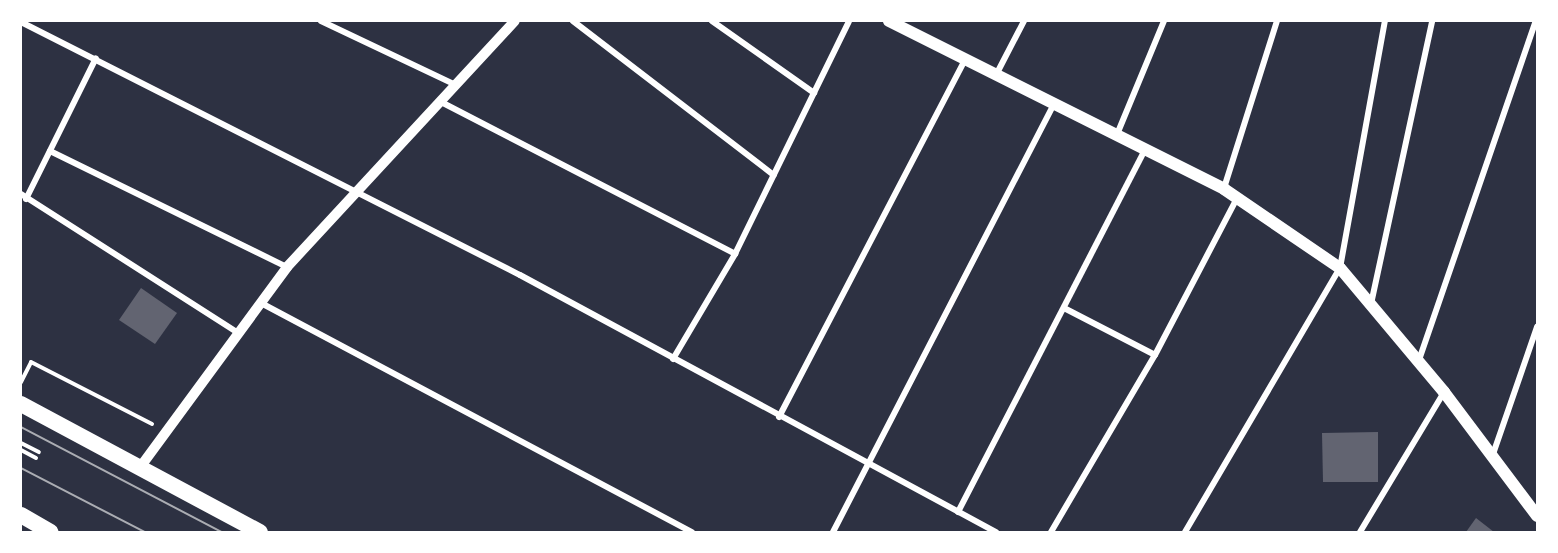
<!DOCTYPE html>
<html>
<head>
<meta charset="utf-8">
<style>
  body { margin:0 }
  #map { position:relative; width:1558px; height:553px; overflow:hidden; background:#2d3142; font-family:Rubik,sans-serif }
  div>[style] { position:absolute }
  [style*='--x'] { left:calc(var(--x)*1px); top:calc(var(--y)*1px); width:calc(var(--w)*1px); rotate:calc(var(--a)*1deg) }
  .building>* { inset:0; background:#626471 }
  .path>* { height:4px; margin:-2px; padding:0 2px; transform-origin:2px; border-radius:2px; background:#fff }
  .minor>* { height:6px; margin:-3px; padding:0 3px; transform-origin:3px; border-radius:3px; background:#fff }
  .tertiary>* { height:10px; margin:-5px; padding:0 5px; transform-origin:5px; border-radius:5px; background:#fff }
  .secondary>* { height:12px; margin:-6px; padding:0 6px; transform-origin:6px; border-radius:6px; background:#fff }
  .trunk>* { height:16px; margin:-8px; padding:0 8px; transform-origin:8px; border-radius:8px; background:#fff }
  .tram>* { height:1.5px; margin:-0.75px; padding:0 0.75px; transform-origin:0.75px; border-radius:0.75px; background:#abadb3 }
  span { translate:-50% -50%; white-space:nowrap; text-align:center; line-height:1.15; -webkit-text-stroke:4.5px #fff; paint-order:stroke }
  .frame { position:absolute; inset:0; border:22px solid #fff; pointer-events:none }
</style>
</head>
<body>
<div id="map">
  <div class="building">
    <i style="clip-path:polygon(141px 288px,177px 313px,155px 344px,119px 320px)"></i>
    <i style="clip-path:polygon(1378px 432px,1378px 482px,1323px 482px,1322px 433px)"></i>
    <i style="clip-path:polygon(1476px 518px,1494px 532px,1466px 532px)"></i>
  </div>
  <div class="path">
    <i style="--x:21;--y:382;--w:22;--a:-63"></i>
    <i style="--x:31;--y:362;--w:136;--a:27.1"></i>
    <i style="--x:21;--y:443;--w:20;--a:27"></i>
    <i style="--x:21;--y:450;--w:17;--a:28"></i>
  </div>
  <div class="minor">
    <i style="--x:321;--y:21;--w:149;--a:25.4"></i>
    <i style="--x:573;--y:21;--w:253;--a:37.5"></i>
    <i style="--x:712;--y:21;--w:125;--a:35.2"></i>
    <i style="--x:21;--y:22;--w:559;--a:26.89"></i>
    <i style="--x:520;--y:275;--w:541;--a:28.37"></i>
    <i style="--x:996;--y:75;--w:61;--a:-62.6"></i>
    <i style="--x:443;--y:103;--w:329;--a:27.3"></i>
    <i style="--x:1118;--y:132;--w:120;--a:-67.5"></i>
    <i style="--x:50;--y:151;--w:264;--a:26.1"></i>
    <i style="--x:1224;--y:188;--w:175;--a:-72.4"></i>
    <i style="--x:21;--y:194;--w:256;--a:32.6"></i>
    <i style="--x:26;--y:199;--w:157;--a:-63.6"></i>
    <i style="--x:261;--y:303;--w:488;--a:28"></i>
    <i style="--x:1371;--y:304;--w:289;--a:-77.8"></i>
    <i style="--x:1064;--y:308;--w:102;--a:27.3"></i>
    <i style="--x:673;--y:359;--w:122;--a:-59.4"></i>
    <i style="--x:735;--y:254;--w:259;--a:-63.9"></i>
    <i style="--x:1419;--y:360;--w:359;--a:-71"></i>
    <i style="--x:779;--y:417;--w:403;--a:-62.5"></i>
    <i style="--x:1492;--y:457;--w:138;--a:-70.9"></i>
    <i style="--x:958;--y:512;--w:410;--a:-62.7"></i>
    <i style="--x:833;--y:532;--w:483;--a:-62.7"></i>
    <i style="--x:1051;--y:532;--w:205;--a:-59.6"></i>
    <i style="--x:1155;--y:355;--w:177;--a:-62.4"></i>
    <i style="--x:1185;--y:532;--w:306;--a:-59.6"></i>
    <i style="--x:1340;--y:268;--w:251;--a:-79.7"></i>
    <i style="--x:1360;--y:532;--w:163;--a:-59"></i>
  </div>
  <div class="tertiary">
    <i style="--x:141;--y:466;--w:247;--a:-53.7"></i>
    <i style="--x:287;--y:267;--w:335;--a:-47.2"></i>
  </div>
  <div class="secondary">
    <i style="--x:889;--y:21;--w:375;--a:26.6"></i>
    <i style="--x:1224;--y:189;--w:140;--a:34.3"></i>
    <i style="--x:1340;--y:268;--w:162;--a:50"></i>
    <i style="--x:1444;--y:392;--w:155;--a:53.1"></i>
  </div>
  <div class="trunk">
    <i style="--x:21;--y:404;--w:271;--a:28.2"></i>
    <i style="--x:21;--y:515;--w:34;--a:30"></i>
  </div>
  <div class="tram">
    <i style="--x:21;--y:427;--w:227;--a:27.6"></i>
    <i style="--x:21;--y:468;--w:140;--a:27.3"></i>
  </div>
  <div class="frame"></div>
</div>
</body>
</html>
